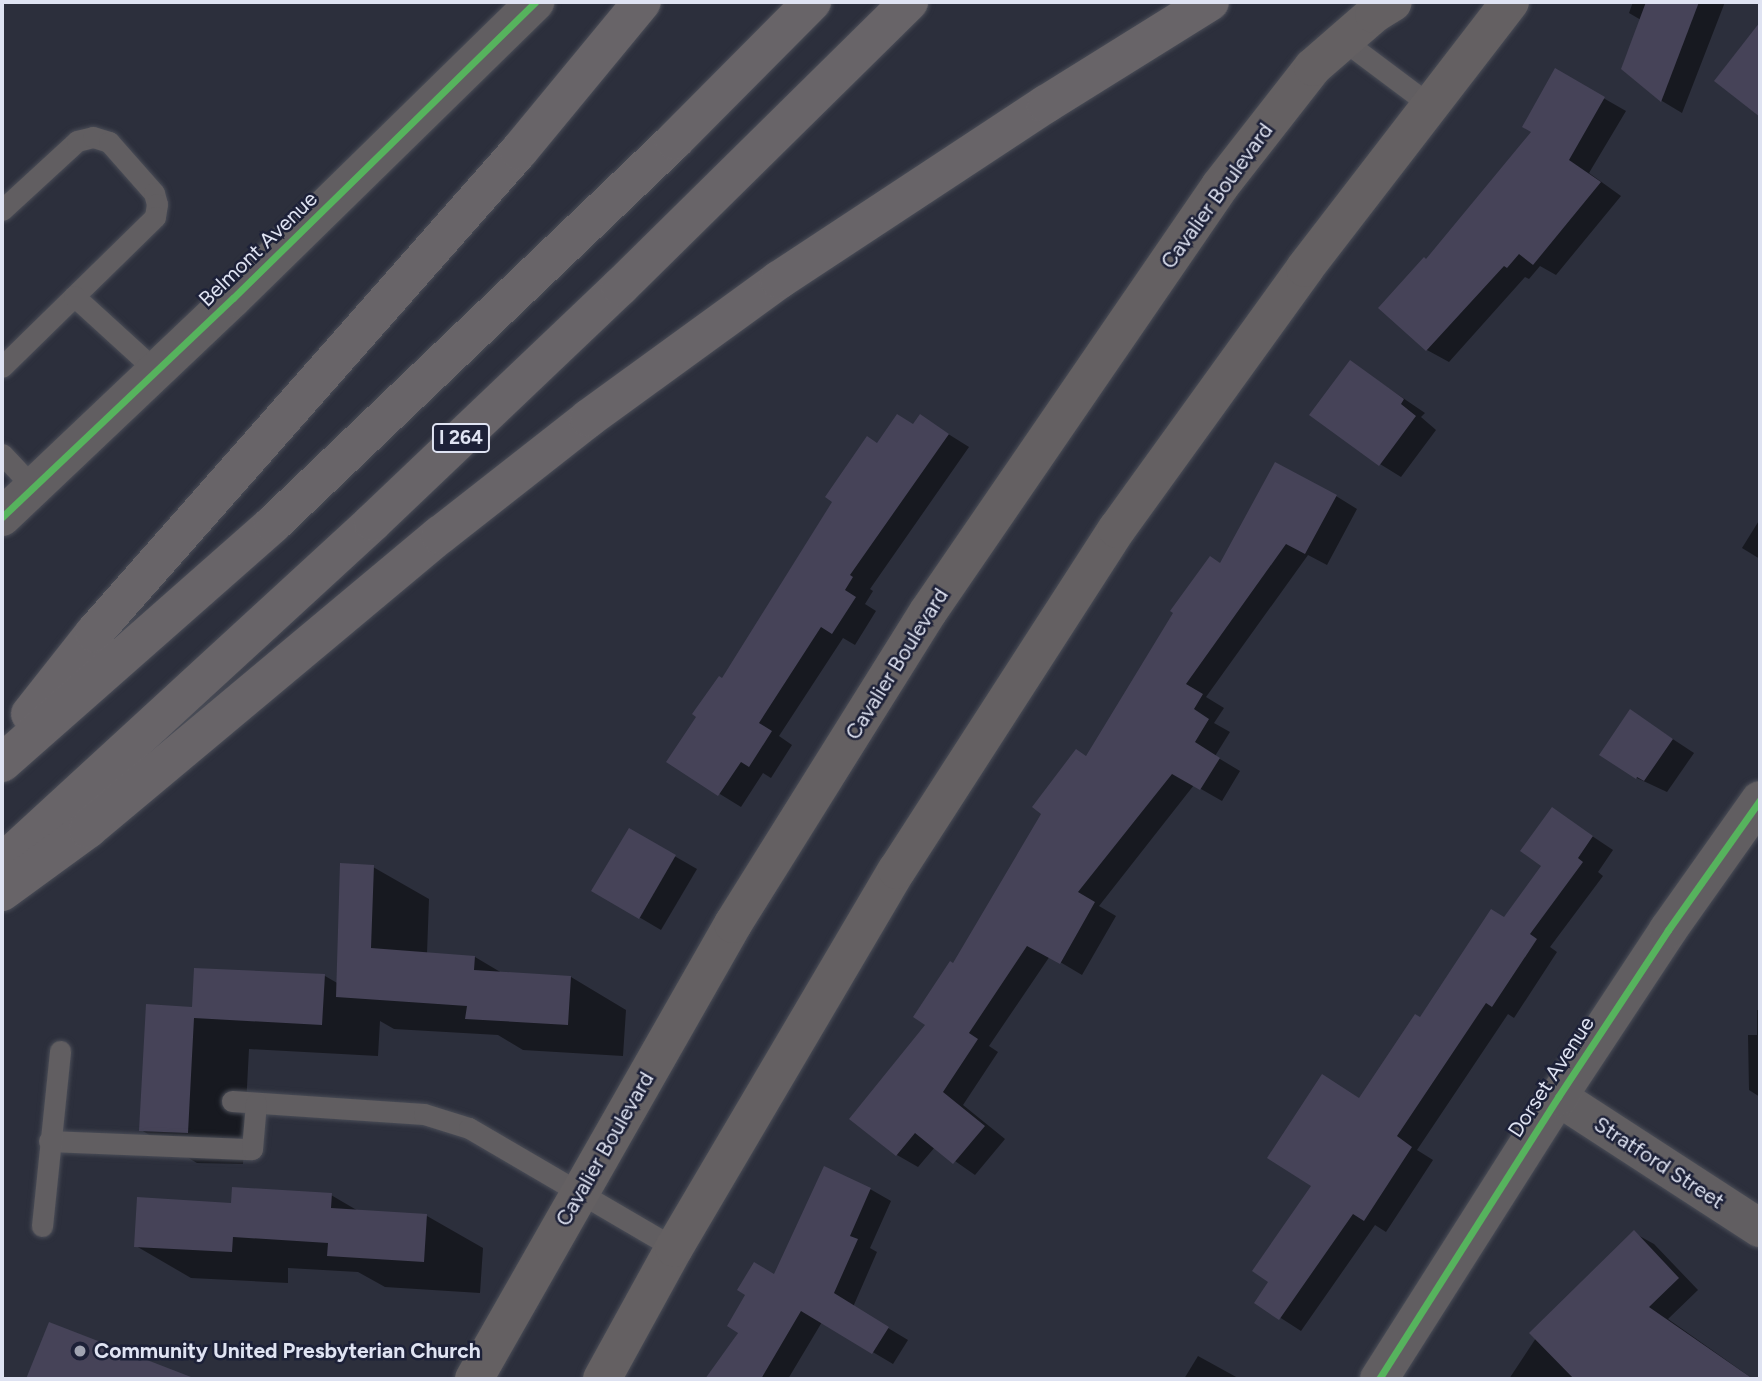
<!DOCTYPE html>
<html>
<head>
<meta charset="utf-8">
<style>
  body { margin:0 }
  #map { position:relative; width:1762px; height:1381px; overflow:hidden; background:#2c2f3c; font-family:Figtree,sans-serif }
  div>[style] { position:absolute }
  [style*='--x'] { left:calc(var(--x)*1px); top:calc(var(--y)*1px); width:calc(var(--w)*1px); rotate:calc(var(--a)*1deg) }
  .shadow>* { inset:0; background:#0007 }
  .building>* { inset:0; background:#464358 }
  .roads { filter:drop-shadow(0 0 2px #4a4d57) drop-shadow(0 0 2px #4a4d57) }
  .service>* { height:21px; margin:-10.5px; padding:0 10.5px; transform-origin:10.5px; border-radius:10.5px; background:#615e61 }
  .minor>* { height:38px; margin:-19px; padding:0 19px; transform-origin:19px; border-radius:19px; background:#615e61 }
  .secondary>* { height:38px; margin:-19px; padding:0 19px; transform-origin:19px; border-radius:19px; background:#646062 }
  .motorway>* { height:38px; margin:-19px; padding:0 19px; transform-origin:19px; border-radius:19px; background:#686468 }
  .cycleway>* { height:7px; margin:-3.5px; padding:0 3.5px; transform-origin:3.5px; border-radius:3.5px; background:#56b35d }
  .dots>* { width:19px; height:19px; translate:-50% -50%; box-sizing:border-box; border:4px solid #1d2138; border-radius:50% }
  span { translate:-50% -50%; white-space:nowrap; text-align:center; line-height:1.15; -webkit-text-stroke:5px #1d2138; paint-order:stroke }
  .shield-label span { padding:2px 5px; background:#1d2138; border:2px solid; border-radius:5px; -webkit-text-stroke-width:0 }
  .shield-label { font-size:19px; color:#dfe3f2; font-weight:700 }
  .street-label { font-size:21px; color:#dfe3f2 }
  .poi-label { font-size:21px; color:#dfe3f2; font-weight:700 }
  .left { translate:0 -50%; text-align:left }
  .frame { position:absolute; inset:0; border:4px solid #dfe3f2; pointer-events:none }
</style>
</head>
<body>
<div id="map">
  <div class="shadow">
    <i style="clip-path:polygon(1633px 2px,1725px 2px,1682px 113px,1662px 101px,1623px 68px,1641px 20px,1629px 13px)"></i>
    <i style="clip-path:polygon(1556px 71px,1626px 111px,1589px 173px,1621px 196px,1556px 275px,1540px 266px,1529px 279px,1525px 277px,1449px 362px,1427px 350px,1380px 308px,1427px 261px,1534px 131px)"></i>
    <i style="clip-path:polygon(1350px 362px,1425px 413px,1421px 417px,1436px 430px,1401px 477px,1380px 464px)"></i>
    <i style="clip-path:polygon(921px 417px,969px 447px,870px 589px,873px 591px,865px 604px,876px 611px,855px 645px,843px 638px,779px 736px,792px 745px,771px 778px,763px 773px,741px 807px,668px 762px,878px 444px,914px 426px)"></i>
    <i style="clip-path:polygon(1336px 496px,1357px 509px,1327px 565px,1308px 555px,1206px 697px,1224px 708px,1214px 723px,1230px 732px,1215px 756px,1240px 771px,1222px 801px,1194px 785px,1099px 906px,1116px 916px,1082px 975px,1050px 956px,989px 1046px,998px 1052px,963px 1105px,1005px 1139px,975px 1175px,935px 1147px,918px 1167px,897px 1155px,928px 1024px,953px 964px,1087px 757px,1221px 565px)"></i>
    <i style="clip-path:polygon(1760px 519px,1760px 559px,1742px 548px)"></i>
    <i style="clip-path:polygon(1630px 711px,1694px 753px,1667px 792px,1637px 778px,1601px 754px)"></i>
    <i style="clip-path:polygon(1553px 810px,1613px 850px,1598px 872px,1603px 876px,1550px 947px,1557px 952px,1514px 1018px,1508px 1014px,1417px 1150px,1433px 1160px,1386px 1232px,1375px 1225px,1301px 1331px,1256px 1302px,1270px 1282px,1314px 1186px,1360px 1099px,1420px 1018px,1504px 918px,1544px 865px)"></i>
    <i style="clip-path:polygon(629px 830px,697px 869px,661px 930px,593px 890px)"></i>
    <i style="clip-path:polygon(373px 867px,429px 899px,427px 954px,475px 957px,502px 973px,571px 977px,626px 1010px,623px 1056px,523px 1050px,498px 1035px,394px 1029px,380px 1021px,378px 1056px,249px 1049px,243px 1164px,197px 1163px,141px 1130px,194px 1009px,195px 970px,325px 976px,339px 984px)"></i>
    <i style="clip-path:polygon(1757px 1010px,1760px 1010px,1760px 1097px,1749px 1090px,1748px 1035px,1757px 1035px)"></i>
    <i style="clip-path:polygon(870px 1189px,891px 1201px,870px 1248px,877px 1252px,853px 1307px,908px 1340px,893px 1364px,822px 1322px,788px 1379px,708px 1379px,775px 1277px)"></i>
    <i style="clip-path:polygon(331px 1195px,360px 1212px,427px 1216px,483px 1248px,480px 1293px,385px 1287px,358px 1272px,288px 1268px,288px 1283px,191px 1278px,136px 1246px,233px 1205px)"></i>
    <i style="clip-path:polygon(1634px 1233px,1654px 1244px,1698px 1290px,1668px 1319px,1753px 1379px,1509px 1379px,1536px 1338px)"></i>
    <i style="clip-path:polygon(50px 1324px,193px 1379px,28px 1379px)"></i>
    <i style="clip-path:polygon(1198px 1356px,1238px 1378px,1239px 1379px,1184px 1379px)"></i>
  </div>
  <div class="building">
    <i style="clip-path:polygon(1646px 2px,1699px 2px,1661px 102px,1621px 69px)"></i>
    <i style="clip-path:polygon(1760px 22px,1760px 117px,1714px 81px)"></i>
    <i style="clip-path:polygon(1555px 68px,1605px 97px,1569px 160px,1601px 182px,1533px 265px,1519px 254px,1507px 268px,1504px 266px,1426px 351px,1378px 308px,1424px 257px,1426px 259px,1531px 132px,1522px 127px)"></i>
    <i style="clip-path:polygon(1350px 360px,1404px 399px,1401px 404px,1416px 416px,1379px 466px,1309px 415px)"></i>
    <i style="clip-path:polygon(897px 414px,913px 424px,920px 414px,949px 434px,850px 575px,853px 577px,845px 590px,856px 597px,832px 634px,821px 627px,759px 723px,772px 731px,749px 767px,741px 762px,718px 796px,666px 762px,696px 717px,692px 714px,719px 676px,722px 678px,832px 502px,825px 497px,867px 436px,877px 443px)"></i>
    <i style="clip-path:polygon(1275px 462px,1337px 495px,1305px 554px,1286px 544px,1186px 684px,1203px 694px,1194px 709px,1209px 719px,1195px 742px,1220px 758px,1200px 790px,1172px 774px,1078px 892px,1095px 902px,1060px 964px,1027px 946px,969px 1033px,978px 1039px,943px 1092px,985px 1126px,953px 1164px,915px 1133px,896px 1156px,849px 1119px,925px 1025px,913px 1017px,950px 961px,953px 963px,1041px 814px,1032px 807px,1076px 749px,1086px 756px,1173px 613px,1170px 611px,1210px 556px,1220px 563px)"></i>
    <i style="clip-path:polygon(1630px 709px,1673px 739px,1644px 781px,1637px 777px,1636px 779px,1599px 755px)"></i>
    <i style="clip-path:polygon(1552px 807px,1593px 836px,1578px 858px,1583px 862px,1530px 934px,1537px 939px,1492px 1007px,1486px 1003px,1397px 1136px,1412px 1147px,1364px 1221px,1353px 1214px,1279px 1320px,1254px 1303px,1268px 1282px,1252px 1271px,1311px 1186px,1267px 1158px,1322px 1074px,1359px 1098px,1415px 1014px,1420px 1017px,1491px 909px,1504px 917px,1541px 866px,1520px 851px)"></i>
    <i style="clip-path:polygon(629px 828px,676px 855px,639px 919px,591px 891px)"></i>
    <i style="clip-path:polygon(340px 863px,374px 865px,371px 948px,475px 956px,474px 970px,571px 976px,568px 1025px,465px 1019px,467px 1006px,336px 997px)"></i>
    <i style="clip-path:polygon(194px 968px,325px 974px,322px 1025px,194px 1018px,188px 1133px,139px 1131px,146px 1004px,192px 1007px)"></i>
    <i style="clip-path:polygon(824px 1166px,871px 1188px,850px 1236px,858px 1239px,834px 1293px,889px 1327px,872px 1354px,801px 1311px,761px 1379px,705px 1379px,738px 1333px,727px 1326px,745px 1295px,737px 1290px,754px 1262px,774px 1274px)"></i>
    <i style="clip-path:polygon(232px 1187px,332px 1193px,331px 1208px,427px 1214px,424px 1262px,327px 1256px,328px 1243px,233px 1237px,232px 1252px,134px 1247px,137px 1197px,231px 1203px)"></i>
    <i style="clip-path:polygon(1634px 1230px,1679px 1278px,1649px 1307px,1753px 1379px,1574px 1379px,1529px 1333px)"></i>
    <i style="clip-path:polygon(49px 1322px,191px 1377px,191px 1379px,26px 1379px)"></i>
  </div>
  <div class="roads">
    <div class="service">
      <i style="--x:1343;--y:40;--w:109;--a:36.8"></i>
      <i style="--x:2;--y:210;--w:102;--a:-42.6"></i>
      <i style="--x:77;--y:141;--w:16;--a:-14"></i>
      <i style="--x:93;--y:137;--w:17;--a:17"></i>
      <i style="--x:109;--y:142;--w:68;--a:48.6"></i>
      <i style="--x:154;--y:193;--w:11;--a:75"></i>
      <i style="--x:157;--y:204;--w:13;--a:99"></i>
      <i style="--x:155;--y:217;--w:214;--a:135.6"></i>
      <i style="--x:74;--y:296;--w:111;--a:42.4"></i>
      <i style="--x:2;--y:454;--w:45;--a:46.8"></i>
      <i style="--x:232;--y:1101;--w:192;--a:3.9"></i>
      <i style="--x:424;--y:1114;--w:47;--a:17.3"></i>
      <i style="--x:469;--y:1128;--w:238;--a:30.3"></i>
      <i style="--x:49;--y:1141;--w:203;--a:2.3"></i>
      <i style="--x:252;--y:1149;--w:46;--a:-85"></i>
      <i style="--x:42;--y:1226;--w:176;--a:-84.1"></i>
    </div>
    <div class="minor">
      <i style="--x:2;--y:517;--w:318;--a:-43.5"></i>
      <i style="--x:233;--y:298;--w:423;--a:-44.4"></i>
      <i style="--x:1558;--y:1097;--w:241;--a:33"></i>
      <i style="--x:1379;--y:1379;--w:334;--a:-57.6"></i>
      <i style="--x:1558;--y:1097;--w:200;--a:-56.6"></i>
      <i style="--x:1668;--y:930;--w:159;--a:-54.7"></i>
    </div>
    <div class="secondary">
      <i style="--x:474;--y:1379;--w:524;--a:-60.35"></i>
      <i style="--x:733;--y:924;--w:368;--a:-58"></i>
      <i style="--x:928;--y:612;--w:516;--a:-55.57"></i>
      <i style="--x:1220;--y:186;--w:151;--a:-52"></i>
      <i style="--x:1313;--y:67;--w:81;--a:-41"></i>
      <i style="--x:1374;--y:14;--w:22;--a:-32"></i>
      <i style="--x:602;--y:1379;--w:149;--a:-61.2"></i>
      <i style="--x:674;--y:1248;--w:439;--a:-59.5"></i>
      <i style="--x:897;--y:870;--w:406;--a:-57.2"></i>
      <i style="--x:1117;--y:529;--w:322;--a:-54.2"></i>
      <i style="--x:1305;--y:268;--w:336;--a:-52.4"></i>
    </div>
    <div class="motorway">
      <i style="--x:30;--y:714;--w:103;--a:-51.7"></i>
      <i style="--x:94;--y:633;--w:643;--a:-48.6"></i>
      <i style="--x:519;--y:151;--w:193;--a:-50.5"></i>
      <i style="--x:2;--y:763;--w:361;--a:-41.4"></i>
      <i style="--x:273;--y:524;--w:555;--a:-43.68"></i>
      <i style="--x:674;--y:141;--w:196;--a:-45.2"></i>
      <i style="--x:2;--y:863;--w:504;--a:-42.59"></i>
      <i style="--x:373;--y:522;--w:341;--a:-43.6"></i>
      <i style="--x:620;--y:287;--w:406;--a:-44.6"></i>
      <i style="--x:2;--y:892;--w:107;--a:-36.2"></i>
      <i style="--x:88;--y:829;--w:459;--a:-39.9"></i>
      <i style="--x:440;--y:535;--w:189;--a:-38.1"></i>
      <i style="--x:589;--y:418;--w:235;--a:-36"></i>
      <i style="--x:779;--y:280;--w:320;--a:-33.4"></i>
      <i style="--x:1046;--y:104;--w:193;--a:-31.9"></i>
    </div>
  </div>
  <div class="cycleway">
    <i style="--x:2;--y:517;--w:318;--a:-43.5"></i>
    <i style="--x:233;--y:298;--w:423;--a:-44.4"></i>
    <i style="--x:1379;--y:1379;--w:334;--a:-57.6"></i>
    <i style="--x:1558;--y:1097;--w:200;--a:-56.6"></i>
    <i style="--x:1668;--y:930;--w:159;--a:-54.7"></i>
  </div>
  <div class="dots">
    <i style="left:80px;top:1351px;background:#a0a4b2"></i>
  </div>
  <div class="shield-label">
    <span style="left:461px;top:438px">I 264</span>
  </div>
  <div class="street-label">
    <span style="left:1217px;top:196px;rotate:-54deg">Cavalier Boulevard</span>
    <span style="left:258px;top:249px;rotate:-44deg">Belmont Avenue</span>
    <span style="left:897px;top:664px;rotate:-58deg">Cavalier Boulevard</span>
    <span style="left:1551px;top:1077px;rotate:-57deg">Dorset Avenue</span>
    <span style="left:605px;top:1149px;rotate:-60deg">Cavalier Boulevard</span>
    <span style="left:1659px;top:1163px;rotate:33deg">Stratford Street</span>
  </div>
  <div class="poi-label">
    <span class="left" style="left:94px;top:1351px">Community United Presbyterian Church</span>
  </div>
  <div class="frame"></div>
</div>
</body>
</html>
